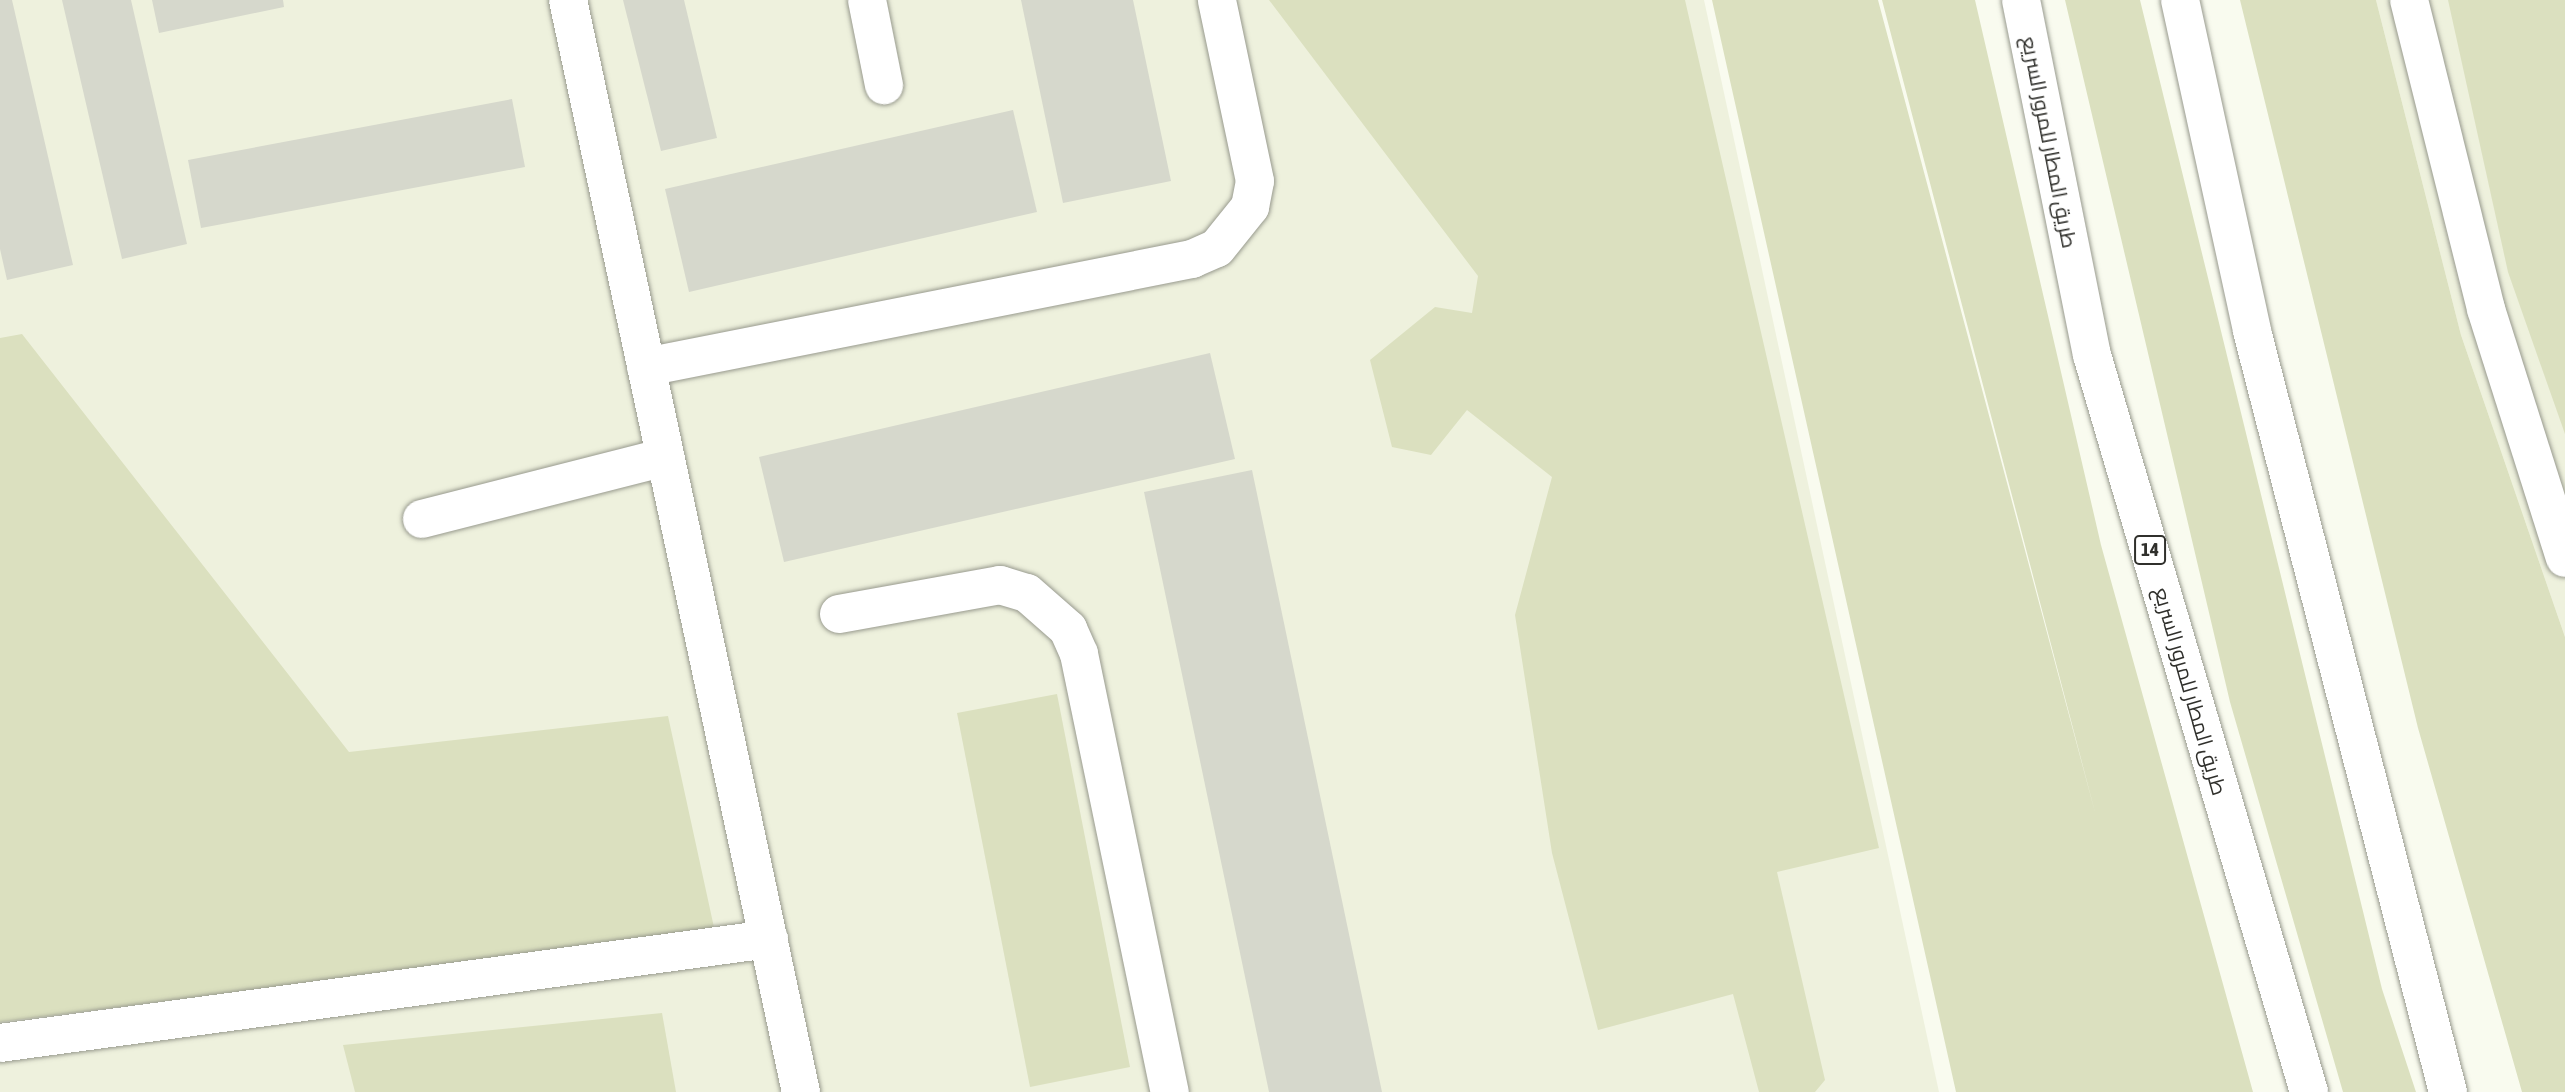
<!DOCTYPE html>
<html>
<head>
<meta charset="utf-8">
<style>
  body { margin:0 }
  #map { position:relative; width:2565px; height:1092px; overflow:hidden; background:#f9fbef; font-family:"Asap Condensed",Cairo,sans-serif }
  div>[style] { position:absolute }
  [style*='--x'] { left:calc(var(--x)*1px); top:calc(var(--y)*1px); width:calc(var(--w)*1px); rotate:calc(var(--a)*1deg) }
  .built>* { inset:0; background:#eef1dd }
  .green>* { inset:0; background:#dbe0bf }
  .building>* { inset:0; background:#d6d8cc }
  .roads { filter:drop-shadow(0 0 2px #989a8e) drop-shadow(0 0 2px #989a8e) }
  .minor>* { height:38px; margin:-19px; padding:0 19px; transform-origin:19px; border-radius:19px; background:#fff }
  .highway>* { height:38px; margin:-19px; padding:0 19px; transform-origin:19px; border-radius:19px; background:#fff }
  span { translate:-50% -50%; white-space:nowrap; text-align:center; line-height:1.15; -webkit-text-stroke:7px #fff; paint-order:stroke }
  .shield-label span { padding:2px 5px; background:#fff; border:2px solid; border-radius:5px; -webkit-text-stroke-width:0 }
  .shield-label { font-size:19px; color:#30302c; font-weight:700 }
  .street-label { font-size:21px; color:#30302c }
</style>
</head>
<body>
<div id="map">
  <div class="built">
    <i style="clip-path:polygon(0 0,1704px 0,1939px 1092px,0 1092px)"></i>
    <i style="clip-path:polygon(2376px 0,2565px 0,2565px 637px,2461px 335px)"></i>
  </div>
  <div class="green">
    <i style="clip-path:polygon(1269px 0,1685px 0,1879px 848px,1777px 872px,1825px 1080px,1815px 1092px,1759px 1092px,1733px 994px,1598px 1030px,1552px 853px,1515px 615px,1552px 477px,1467px 410px,1431px 455px,1392px 447px,1370px 360px,1435px 307px,1472px 313px,1478px 276px)"></i>
    <i style="clip-path:polygon(1712px 0,1878px 0,2096px 816px,1882px 0,1975px 0,2101px 545px,2253px 1092px,1956px 1092px)"></i>
    <i style="clip-path:polygon(2065px 0,2140px 0,2382px 989px,2416px 1092px,2343px 1092px,2230px 702px)"></i>
    <i style="clip-path:polygon(2240px 0,2376px 0,2461px 335px,2565px 637px,2565px 1092px,2522px 1092px,2418px 728px)"></i>
    <i style="clip-path:polygon(2448px 0,2565px 0,2565px 434px,2508px 272px)"></i>
    <i style="clip-path:polygon(22px 334px,349px 752px,668px 716px,715px 932px,0 1022px,0 338px)"></i>
    <i style="clip-path:polygon(1057px 694px,1130px 1067px,1030px 1087px,957px 713px)"></i>
    <i style="clip-path:polygon(662px 1013px,676px 1092px,355px 1092px,343px 1045px)"></i>
  </div>
  <div class="building">
    <i style="clip-path:polygon(0 0,12px 0,73px 265px,7px 280px,0 249px)"></i>
    <i style="clip-path:polygon(62px 0,131px 0,187px 244px,122px 259px)"></i>
    <i style="clip-path:polygon(152px 0,283px 0,284px 7px,159px 33px)"></i>
    <i style="clip-path:polygon(623px 0,684px 0,717px 138px,661px 151px)"></i>
    <i style="clip-path:polygon(1021px 0,1133px 0,1171px 181px,1063px 203px)"></i>
    <i style="clip-path:polygon(512px 99px,525px 167px,201px 228px,188px 160px)"></i>
    <i style="clip-path:polygon(1013px 110px,1037px 212px,689px 292px,665px 189px)"></i>
    <i style="clip-path:polygon(1210px 353px,1235px 459px,784px 562px,759px 457px)"></i>
    <i style="clip-path:polygon(1252px 470px,1382px 1092px,1269px 1092px,1144px 492px)"></i>
  </div>
  <div class="roads">
    <div class="minor">
      <i style="--x:568;--y:0;--w:1117;--a:77.96"></i>
      <i style="--x:867;--y:0;--w:87;--a:78.7"></i>
      <i style="--x:2409;--y:0;--w:318;--a:76"></i>
      <i style="--x:2486;--y:309;--w:261;--a:72.4"></i>
      <i style="--x:646;--y:367;--w:557;--a:-11.19"></i>
      <i style="--x:1192;--y:259;--w:27;--a:-24"></i>
      <i style="--x:1217;--y:248;--w:53;--a:-51.2"></i>
      <i style="--x:1250;--y:207;--w:26;--a:-79"></i>
      <i style="--x:1255;--y:181;--w:185;--a:-101.9"></i>
      <i style="--x:422;--y:519;--w:251;--a:-14.3"></i>
      <i style="--x:839;--y:614;--w:164;--a:-10.2"></i>
      <i style="--x:1000;--y:585;--w:28;--a:17"></i>
      <i style="--x:1027;--y:593;--w:55;--a:41.3"></i>
      <i style="--x:1068;--y:629;--w:27;--a:66"></i>
      <i style="--x:1079;--y:654;--w:447;--a:78.3"></i>
      <i style="--x:0;--y:1043;--w:776;--a:-7.7"></i>
    </div>
    <div class="highway">
      <i style="--x:2021;--y:0;--w:362;--a:78.7"></i>
      <i style="--x:2092;--y:355;--w:768;--a:73.59"></i>
      <i style="--x:2180;--y:0;--w:339;--a:77.7"></i>
      <i style="--x:2252;--y:331;--w:786;--a:75.56"></i>
    </div>
  </div>
  <div class="shield-label">
    <span style="left:2150px;top:550px">14</span>
  </div>
  <div class="street-label">
    <span style="left:2050px;top:142px;rotate:79deg">طريق المطار للمرور السريع</span>
    <span style="left:2191px;top:691px;rotate:74deg">طريق المطار للمرور السريع</span>
  </div>
</div>
</body>
</html>
